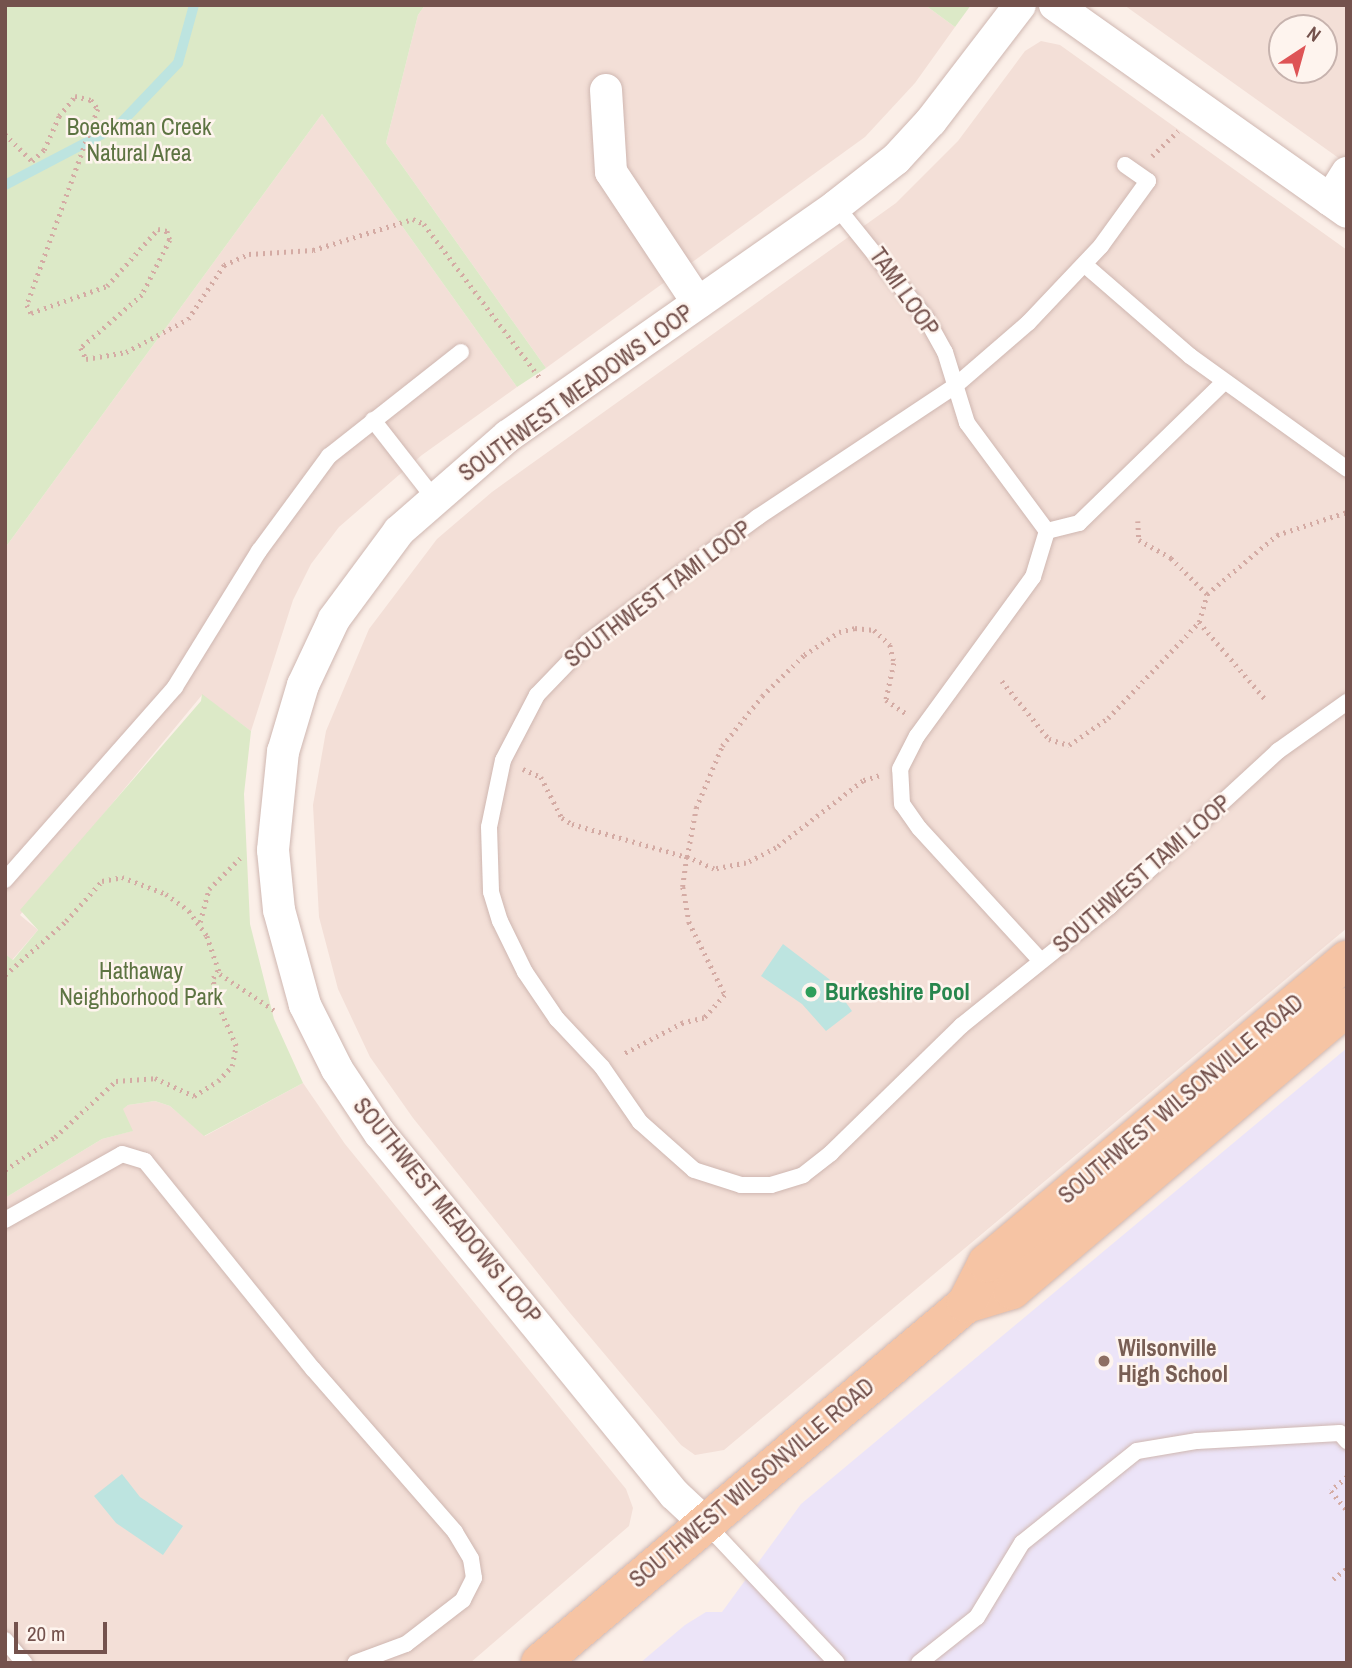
<!DOCTYPE html>
<html>
<head>
<meta charset="utf-8">
<style>
  body { margin:0 }
  #map { position:relative; width:1352px; height:1668px; overflow:hidden; background:#fbefe8; font-family:"Archivo Narrow",sans-serif }
  div>[style] { position:absolute }
  [style*='--x'] { left:calc(var(--x)*1px); top:calc(var(--y)*1px); width:calc(var(--w)*1px); rotate:calc(var(--a)*1deg) }
  .residential>* { inset:0; background:#f3dfd7 }
  .education>* { inset:0; background:#ece4f8 }
  .green>* { inset:0; background:#dce9c7 }
  .water>* { inset:0; background:#bde4e0 }
  .stream>* { height:10px; margin:-5px; padding:0 5px; transform-origin:5px; border-radius:5px; background:#bde4e0 }
  .path>* { height:4.5px; margin-top:-2.25px; transform-origin:0; background:repeating-linear-gradient(90deg,#d4aba4 0 2px,transparent 0 7px) }
  .roads { filter:drop-shadow(0 0 2px #cfb7b1) drop-shadow(0 0 2px #cfb7b1) }
  .lane>* { height:16px; margin:-8px; padding:0 8px; transform-origin:8px; border-radius:8px; background:#fff }
  .street>* { height:32px; margin:-16px; padding:0 16px; transform-origin:16px; border-radius:16px; background:#fff }
  .primary>* { height:38px; margin:-19px; padding:0 19px; transform-origin:19px; border-radius:19px; background:#f6c4a4 }
  .dots>* { width:19px; height:19px; translate:-50% -50%; box-sizing:border-box; border:4px solid #fef4ee; border-radius:50% }
  span { translate:-50% -50%; white-space:nowrap; text-align:center; line-height:1.15; -webkit-text-stroke:5px #fef4ee; paint-order:stroke }
  .park-label { font-size:23px; color:#5d7442 }
  .street-label { font-size:23px; color:#74524d }
  .leisure-label { font-size:23px; color:#27864d; font-weight:700 }
  .left { translate:0 -50%; text-align:left }
  .education-label { font-size:23px; color:#785e54; font-weight:700 }
  .frame { position:absolute; inset:0; border:7px solid #74524d; pointer-events:none }
  .north { position:absolute; left:1268px; top:14px; width:70px; height:70px; box-sizing:border-box; background:#fef4ee; border:2px solid #c7b3ae; border-radius:50%; rotate:36deg; font-size:19px; font-weight:700; line-height:28px; text-align:center; color:#74524d }
  .north::after { content:''; display:block; margin:auto; width:24px; height:32px; background:#de5456; clip-path:polygon(50% 0,100% 100%,50% 72%,0 100%) }
  .scale { position:absolute; left:14px; top:1622px; width:93px; height:32px; box-sizing:border-box; border:4px solid #74524d; border-top:0; padding-left:9px; font-size:21px; line-height:24px; white-space:nowrap; color:#74524d; -webkit-text-stroke:5px #fef4ee; paint-order:stroke }
</style>
</head>
<body>
<div id="map">
  <div class="residential">
    <i style="clip-path:polygon(425px 5px,925px 5px,955px 27px,915px 83px,865px 137px,546px 368px,386px 143px,418px 15px)"></i>
    <i style="clip-path:polygon(evenodd,1124px 5px,1347px 5px,1347px 164px,1124px 5px,1282px 28px,1324px 28px,1324px 70px,1282px 70px,1282px 28px)"></i>
    <i style="clip-path:polygon(1041px 41px,1060px 45px,1347px 250px,1347px 928px,724px 1450px,695px 1455px,681px 1445px,570px 1313px,413px 1118px,370px 1057px,338px 989px,319px 917px,313px 805px,326px 731px,369px 629px,437px 539px,492px 492px,896px 203px,958px 141px,1025px 51px)"></i>
    <i style="clip-path:polygon(322px 114px,517px 387px,422px 455px,339px 527px,311px 564px,293px 600px,251px 731px,202px 695px,20px 915px,38px 930px,12px 960px,5px 954px,5px 548px)"></i>
    <i style="clip-path:polygon(303px 1083px,345px 1144px,626px 1489px,633px 1508px,629px 1526px,470px 1663px,5px 1663px,5px 1198px,102px 1139px,132px 1131px,122px 1109px,128px 1105px,155px 1101px,170px 1106px,205px 1136px)"></i>
  </div>
  <div class="education">
    <i style="clip-path:polygon(1347px 1048px,1347px 1663px,640px 1663px,685px 1625px,706px 1612px,722px 1612px,801px 1504px)"></i>
  </div>
  <div class="green">
    <i style="clip-path:polygon(5px 5px,425px 5px,418px 15px,386px 143px,546px 368px,517px 387px,322px 114px,5px 548px)"></i>
    <i style="clip-path:polygon(925px 5px,971px 5px,955px 27px)"></i>
    <i style="clip-path:polygon(202px 694px,251px 731px,244px 794px,250px 924px,274px 1019px,303px 1083px,204px 1136px,170px 1106px,155px 1101px,128px 1105px,123px 1109px,133px 1131px,102px 1139px,5px 1198px,5px 954px,13px 960px,38px 930px,20px 910px,201px 701px)"></i>
  </div>
  <div class="water">
    <i style="clip-path:polygon(783px 944px,829px 979px,852px 1011px,826px 1031px,802px 1004px,761px 976px)"></i>
    <i style="clip-path:polygon(122px 1474px,140px 1497px,183px 1526px,163px 1555px,116px 1523px,94px 1496px)"></i>
  </div>
  <div class="stream">
    <i style="--x:5;--y:185;--w:127;--a:-27.6"></i>
    <i style="--x:118;--y:126;--w:87;--a:-46.4"></i>
    <i style="--x:178;--y:63;--w:60;--a:-74.6"></i>
  </div>
  <div class="path">
    <i style="--x:5;--y:134;--w:38;--a:45"></i>
    <i style="--x:32;--y:161;--w:16;--a:-43"></i>
    <i style="--x:44;--y:150;--w:37;--a:-66"></i>
    <i style="--x:59;--y:116;--w:26;--a:-51"></i>
    <i style="--x:75;--y:96;--w:16;--a:14"></i>
    <i style="--x:91;--y:100;--w:11;--a:52"></i>
    <i style="--x:98;--y:109;--w:208;--a:109.9"></i>
    <i style="--x:27;--y:305;--w:9;--a:63"></i>
    <i style="--x:31;--y:313;--w:81;--a:-19.6"></i>
    <i style="--x:107;--y:286;--w:76;--a:-48.2"></i>
    <i style="--x:158;--y:229;--w:9;--a:13"></i>
    <i style="--x:167;--y:231;--w:9;--a:72"></i>
    <i style="--x:170;--y:240;--w:62;--a:117"></i>
    <i style="--x:142;--y:295;--w:81;--a:139"></i>
    <i style="--x:81;--y:348;--w:12;--a:66"></i>
    <i style="--x:86;--y:359;--w:41;--a:-9.9"></i>
    <i style="--x:126;--y:352;--w:70;--a:-28"></i>
    <i style="--x:188;--y:319;--w:65;--a:-56.3"></i>
    <i style="--x:224;--y:265;--w:27;--a:-24"></i>
    <i style="--x:249;--y:254;--w:64;--a:-3.6"></i>
    <i style="--x:313;--y:250;--w:105;--a:-17.2"></i>
    <i style="--x:413;--y:219;--w:12;--a:24"></i>
    <i style="--x:424;--y:224;--w:193;--a:53"></i>
    <i style="--x:1152;--y:156;--w:36;--a:-44"></i>
    <i style="--x:1138;--y:521;--w:19;--a:87"></i>
    <i style="--x:1139;--y:540;--w:37;--a:29"></i>
    <i style="--x:1171;--y:558;--w:51;--a:45"></i>
    <i style="--x:1199;--y:622;--w:104;--a:49.3"></i>
    <i style="--x:1002;--y:681;--w:75;--a:51"></i>
    <i style="--x:1049;--y:739;--w:21;--a:17"></i>
    <i style="--x:1069;--y:745;--w:47;--a:-34.7"></i>
    <i style="--x:1108;--y:718;--w:132;--a:-46.5"></i>
    <i style="--x:1199;--y:622;--w:29;--a:-74"></i>
    <i style="--x:1207;--y:594;--w:92;--a:-40.1"></i>
    <i style="--x:1277;--y:535;--w:74;--a:-18.2"></i>
    <i style="--x:523;--y:769;--w:20;--a:24"></i>
    <i style="--x:541;--y:777;--w:46;--a:62.9"></i>
    <i style="--x:562;--y:818;--w:12;--a:31"></i>
    <i style="--x:572;--y:824;--w:120;--a:16"></i>
    <i style="--x:687;--y:857;--w:30;--a:98"></i>
    <i style="--x:683;--y:887;--w:36;--a:80"></i>
    <i style="--x:689;--y:922;--w:81;--a:63.7"></i>
    <i style="--x:725;--y:995;--w:31;--a:132"></i>
    <i style="--x:704;--y:1018;--w:22;--a:167"></i>
    <i style="--x:683;--y:1023;--w:69;--a:152.3"></i>
    <i style="--x:879;--y:776;--w:17;--a:163"></i>
    <i style="--x:863;--y:781;--w:110;--a:142.4"></i>
    <i style="--x:776;--y:848;--w:34;--a:153"></i>
    <i style="--x:746;--y:863;--w:33;--a:169"></i>
    <i style="--x:714;--y:869;--w:30;--a:-156"></i>
    <i style="--x:687;--y:857;--w:50;--a:-79.6"></i>
    <i style="--x:696;--y:808;--w:67;--a:-67.2"></i>
    <i style="--x:722;--y:746;--w:64;--a:-51.3"></i>
    <i style="--x:762;--y:696;--w:59;--a:-44.3"></i>
    <i style="--x:804;--y:655;--w:42;--a:-33.3"></i>
    <i style="--x:839;--y:632;--w:16;--a:-14"></i>
    <i style="--x:855;--y:628;--w:19;--a:6"></i>
    <i style="--x:874;--y:630;--w:22;--a:43"></i>
    <i style="--x:890;--y:645;--w:18;--a:77"></i>
    <i style="--x:894;--y:663;--w:38;--a:102"></i>
    <i style="--x:886;--y:700;--w:25;--a:34"></i>
    <i style="--x:200;--y:922;--w:34;--a:-75"></i>
    <i style="--x:209;--y:889;--w:48;--a:-45"></i>
    <i style="--x:5;--y:975;--w:81;--a:-41.5"></i>
    <i style="--x:66;--y:921;--w:54;--a:-48"></i>
    <i style="--x:102;--y:881;--w:20;--a:-11"></i>
    <i style="--x:122;--y:877;--w:47;--a:21.1"></i>
    <i style="--x:166;--y:894;--w:29;--a:36"></i>
    <i style="--x:189;--y:911;--w:31;--a:54"></i>
    <i style="--x:207;--y:936;--w:40;--a:71.1"></i>
    <i style="--x:220;--y:974;--w:65;--a:33.7"></i>
    <i style="--x:5;--y:1170;--w:60;--a:-33.4"></i>
    <i style="--x:55;--y:1137;--w:83;--a:-42.6"></i>
    <i style="--x:116;--y:1081;--w:39;--a:-4"></i>
    <i style="--x:155;--y:1078;--w:43;--a:24.8"></i>
    <i style="--x:194;--y:1096;--w:28;--a:-32"></i>
    <i style="--x:218;--y:1081;--w:21;--a:-47"></i>
    <i style="--x:232;--y:1066;--w:20;--a:-79"></i>
    <i style="--x:236;--y:1046;--w:52;--a:-113.6"></i>
    <i style="--x:215;--y:998;--w:20;--a:-96"></i>
    <i style="--x:213;--y:978;--w:8;--a:-60"></i>
    <i style="--x:1347;--y:1477;--w:21;--a:139"></i>
    <i style="--x:1331;--y:1491;--w:25;--a:50"></i>
    <i style="--x:1333;--y:1579;--w:18;--a:-38"></i>
  </div>
  <div class="roads">
    <div class="lane">
      <i style="--x:1125;--y:165;--w:28;--a:35"></i>
      <i style="--x:1148;--y:181;--w:80;--a:125.9"></i>
      <i style="--x:1101;--y:246;--w:106;--a:133.5"></i>
      <i style="--x:1028;--y:323;--w:96;--a:139.2"></i>
      <i style="--x:955;--y:386;--w:237;--a:146.4"></i>
      <i style="--x:758;--y:517;--w:211;--a:143.7"></i>
      <i style="--x:588;--y:642;--w:74;--a:133.9"></i>
      <i style="--x:537;--y:695;--w:73;--a:117.6"></i>
      <i style="--x:503;--y:760;--w:68;--a:101.8"></i>
      <i style="--x:489;--y:827;--w:65;--a:88.2"></i>
      <i style="--x:491;--y:892;--w:30;--a:73"></i>
      <i style="--x:500;--y:921;--w:57;--a:63.9"></i>
      <i style="--x:525;--y:972;--w:57;--a:55.8"></i>
      <i style="--x:557;--y:1019;--w:66;--a:46.8"></i>
      <i style="--x:602;--y:1067;--w:67;--a:55.4"></i>
      <i style="--x:640;--y:1122;--w:72;--a:41.6"></i>
      <i style="--x:694;--y:1170;--w:49;--a:17.7"></i>
      <i style="--x:741;--y:1185;--w:30;--a:0"></i>
      <i style="--x:771;--y:1185;--w:34;--a:-17"></i>
      <i style="--x:803;--y:1175;--w:36;--a:-38"></i>
      <i style="--x:831;--y:1153;--w:182;--a:-44.3"></i>
      <i style="--x:961;--y:1026;--w:191;--a:-38.8"></i>
      <i style="--x:1110;--y:906;--w:229;--a:-42.7"></i>
      <i style="--x:1278;--y:751;--w:85;--a:-35.4"></i>
      <i style="--x:836;--y:206;--w:144;--a:51.2"></i>
      <i style="--x:926;--y:318;--w:39;--a:61"></i>
      <i style="--x:945;--y:352;--w:74;--a:72.8"></i>
      <i style="--x:967;--y:423;--w:134;--a:53.5"></i>
      <i style="--x:1085;--y:265;--w:139;--a:40.9"></i>
      <i style="--x:1190;--y:356;--w:193;--a:35.7"></i>
      <i style="--x:373;--y:420;--w:99;--a:52"></i>
      <i style="--x:1047;--y:531;--w:33;--a:-14"></i>
      <i style="--x:1079;--y:523;--w:202;--a:-44.2"></i>
      <i style="--x:5;--y:880;--w:257;--a:-48.6"></i>
      <i style="--x:175;--y:687;--w:160;--a:-58.3"></i>
      <i style="--x:259;--y:551;--w:118;--a:-53.6"></i>
      <i style="--x:329;--y:456;--w:168;--a:-38.2"></i>
      <i style="--x:1041;--y:961;--w:180;--a:-132.5"></i>
      <i style="--x:919;--y:828;--w:29;--a:-125"></i>
      <i style="--x:902;--y:804;--w:35;--a:-93"></i>
      <i style="--x:900;--y:769;--w:37;--a:-63"></i>
      <i style="--x:917;--y:736;--w:197;--a:-53.9"></i>
      <i style="--x:1033;--y:577;--w:48;--a:-73.1"></i>
      <i style="--x:5;--y:1220;--w:134;--a:-29.4"></i>
      <i style="--x:122;--y:1154;--w:24;--a:17"></i>
      <i style="--x:145;--y:1161;--w:267;--a:51.1"></i>
      <i style="--x:313;--y:1369;--w:216;--a:48.9"></i>
      <i style="--x:455;--y:1532;--w:31;--a:59"></i>
      <i style="--x:471;--y:1559;--w:19;--a:81"></i>
      <i style="--x:474;--y:1578;--w:25;--a:117"></i>
      <i style="--x:463;--y:1600;--w:72;--a:142.3"></i>
      <i style="--x:406;--y:1644;--w:54;--a:159.6"></i>
      <i style="--x:705;--y:1523;--w:192;--a:46.7"></i>
      <i style="--x:5;--y:1640;--w:30;--a:50"></i>
      <i style="--x:919;--y:1663;--w:74;--a:-38.4"></i>
      <i style="--x:977;--y:1617;--w:87;--a:-58.7"></i>
      <i style="--x:1022;--y:1543;--w:147;--a:-38.7"></i>
      <i style="--x:1137;--y:1451;--w:61;--a:-9.5"></i>
      <i style="--x:1197;--y:1441;--w:143;--a:-3.2"></i>
      <i style="--x:1340;--y:1433;--w:11;--a:49"></i>
    </div>
    <div class="street">
      <i style="--x:1055;--y:5;--w:358;--a:35.3"></i>
      <i style="--x:606;--y:90;--w:82;--a:86.5"></i>
      <i style="--x:611;--y:172;--w:157;--a:56.4"></i>
      <i style="--x:1330;--y:200;--w:32;--a:-58"></i>
      <i style="--x:705;--y:1523;--w:42;--a:-136.9"></i>
      <i style="--x:674;--y:1494;--w:465;--a:-129.2"></i>
      <i style="--x:380;--y:1134;--w:78;--a:-123.5"></i>
      <i style="--x:337;--y:1069;--w:72;--a:-116.6"></i>
      <i style="--x:305;--y:1005;--w:98;--a:-105.3"></i>
      <i style="--x:279;--y:910;--w:60;--a:-95.7"></i>
      <i style="--x:273;--y:850;--w:99;--a:-84.2"></i>
      <i style="--x:283;--y:752;--w:70;--a:-73.4"></i>
      <i style="--x:303;--y:685;--w:73;--a:-64.8"></i>
      <i style="--x:334;--y:619;--w:109;--a:-53.5"></i>
      <i style="--x:399;--y:531;--w:145;--a:-41.1"></i>
      <i style="--x:508;--y:436;--w:401;--a:-35"></i>
      <i style="--x:836;--y:206;--w:76;--a:-38.1"></i>
      <i style="--x:896;--y:159;--w:52;--a:-47.4"></i>
      <i style="--x:931;--y:121;--w:146;--a:-52.5"></i>
    </div>
    <div class="primary">
      <i style="--x:966;--y:1304;--w:48;--a:-16.9"></i>
      <i style="--x:1012;--y:1290;--w:439;--a:-40.2"></i>
      <i style="--x:540;--y:1663;--w:557;--a:-40.12"></i>
      <i style="--x:966;--y:1304;--w:46;--a:-62.9"></i>
      <i style="--x:987;--y:1263;--w:471;--a:-40.1"></i>
    </div>
  </div>
  <div class="dots">
    <i style="left:811px;top:992px;background:#2e9e5b"></i>
    <i style="left:1104px;top:1361px;background:#8d6e63"></i>
  </div>
  <div class="park-label">
    <span style="left:139px;top:140px">Boeckman Creek<br>Natural Area</span>
    <span style="left:141px;top:984px">Hathaway<br>Neighborhood Park</span>
  </div>
  <div class="street-label">
    <span style="left:904px;top:292px;rotate:55deg">TAMI LOOP</span>
    <span style="left:576px;top:393px;rotate:-36deg">SOUTHWEST MEADOWS LOOP</span>
    <span style="left:658px;top:594px;rotate:-37deg">SOUTHWEST TAMI LOOP</span>
    <span style="left:1142px;top:874px;rotate:-41deg">SOUTHWEST TAMI LOOP</span>
    <span style="left:1181px;top:1099px;rotate:-40deg">SOUTHWEST WILSONVILLE ROAD</span>
    <span style="left:447px;top:1211px;rotate:51deg">SOUTHWEST MEADOWS LOOP</span>
    <span style="left:752px;top:1483px;rotate:-40deg">SOUTHWEST WILSONVILLE ROAD</span>
  </div>
  <div class="leisure-label">
    <span class="left" style="left:825px;top:992px">Burkeshire Pool</span>
  </div>
  <div class="education-label">
    <span class="left" style="left:1118px;top:1361px">Wilsonville<br>High School</span>
  </div>
  <div class="frame"></div>
  <div class="north">N</div>
  <div class="scale">20 m</div>
</div>
</body>
</html>
